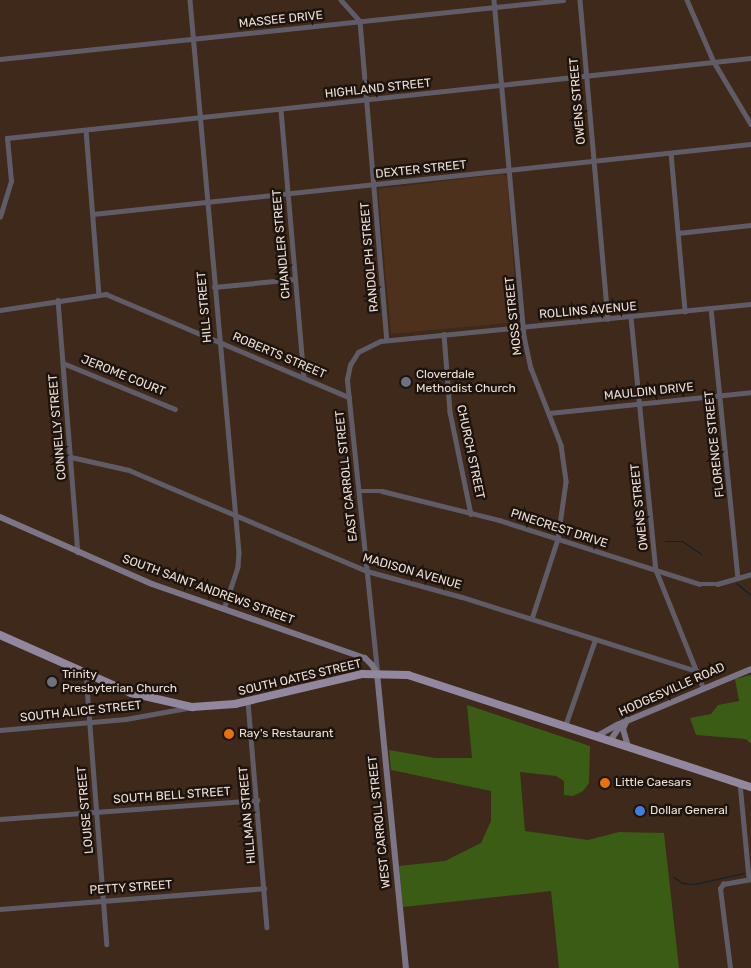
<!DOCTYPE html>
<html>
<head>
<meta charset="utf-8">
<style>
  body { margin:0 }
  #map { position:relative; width:751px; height:968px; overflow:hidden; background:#3e291a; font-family:Rubik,sans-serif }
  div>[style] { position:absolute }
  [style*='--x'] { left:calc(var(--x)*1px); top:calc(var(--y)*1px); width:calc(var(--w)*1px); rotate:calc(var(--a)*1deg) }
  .built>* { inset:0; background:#4d311d }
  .green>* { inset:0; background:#3a5c15 }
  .stream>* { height:1px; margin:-0.5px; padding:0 0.5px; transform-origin:0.5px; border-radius:0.5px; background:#0a2232 }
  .street>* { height:4.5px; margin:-2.25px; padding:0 2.25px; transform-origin:2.25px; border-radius:2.25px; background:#605c67 }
  .secondary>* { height:6px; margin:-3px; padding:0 3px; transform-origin:3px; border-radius:3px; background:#7b7587 }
  .primary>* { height:8px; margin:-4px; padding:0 4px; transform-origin:4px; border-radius:4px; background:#91889f }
  .dots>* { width:14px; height:14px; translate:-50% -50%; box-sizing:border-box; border:2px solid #1e140e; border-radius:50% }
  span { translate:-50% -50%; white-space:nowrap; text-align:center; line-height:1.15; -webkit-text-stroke:5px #1e140e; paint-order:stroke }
  .street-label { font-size:12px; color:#edded5 }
  .poi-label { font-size:12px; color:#edded5 }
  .left { translate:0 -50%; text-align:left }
</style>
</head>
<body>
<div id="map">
  <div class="built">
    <i style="clip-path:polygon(503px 174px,507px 178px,518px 322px,391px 334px,378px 189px)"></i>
  </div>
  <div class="green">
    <i style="clip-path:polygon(751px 675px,751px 744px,746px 739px,696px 735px,690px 718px,711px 714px,718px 705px,739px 701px,735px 679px)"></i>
    <i style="clip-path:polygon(467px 705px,590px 746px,589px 783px,583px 791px,573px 796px,564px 795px,564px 781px,556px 776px,520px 772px,525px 831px,588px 840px,619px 832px,664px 833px,679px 968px,559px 968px,551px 891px,403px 907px,399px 866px,445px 861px,481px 843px,491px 821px,491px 791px,391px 770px,389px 750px,435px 758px,472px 758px)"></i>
  </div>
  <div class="stream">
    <i style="--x:665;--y:541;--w:17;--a:0"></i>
    <i style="--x:682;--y:541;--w:23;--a:34"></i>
    <i style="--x:736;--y:583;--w:19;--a:39"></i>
    <i style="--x:673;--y:877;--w:12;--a:31"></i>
    <i style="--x:683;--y:883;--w:11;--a:5"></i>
    <i style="--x:694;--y:884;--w:51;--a:-12.4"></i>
  </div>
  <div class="street">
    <i style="--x:190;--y:0;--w:554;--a:84.93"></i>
    <i style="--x:239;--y:552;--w:15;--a:94"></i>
    <i style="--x:238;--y:567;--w:44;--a:108.4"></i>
    <i style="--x:341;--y:0;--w:28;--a:48"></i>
    <i style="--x:360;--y:21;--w:320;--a:85.2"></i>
    <i style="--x:494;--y:0;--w:337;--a:84.9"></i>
    <i style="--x:524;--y:336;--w:33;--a:78"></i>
    <i style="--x:531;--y:368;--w:83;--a:68.7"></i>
    <i style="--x:561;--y:445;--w:37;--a:82"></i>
    <i style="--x:566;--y:482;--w:58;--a:98"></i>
    <i style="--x:558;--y:539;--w:84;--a:108"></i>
    <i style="--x:580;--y:0;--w:320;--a:85"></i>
    <i style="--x:687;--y:0;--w:68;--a:66.5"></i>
    <i style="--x:714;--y:62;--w:72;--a:59.2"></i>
    <i style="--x:0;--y:59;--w:566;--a:-5.98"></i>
    <i style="--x:281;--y:110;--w:268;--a:85.1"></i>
    <i style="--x:86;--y:130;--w:165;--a:85.5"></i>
    <i style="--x:671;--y:153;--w:159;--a:84.9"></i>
    <i style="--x:93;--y:214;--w:662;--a:-6.07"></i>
    <i style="--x:0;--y:217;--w:38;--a:-73"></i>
    <i style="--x:11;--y:181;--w:43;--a:-95.3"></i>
    <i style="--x:7;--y:138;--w:748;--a:-6.14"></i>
    <i style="--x:678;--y:233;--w:73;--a:-6.3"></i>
    <i style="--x:214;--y:287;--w:81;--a:-5.6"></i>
    <i style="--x:58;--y:300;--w:253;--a:85.5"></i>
    <i style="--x:711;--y:308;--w:271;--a:84.3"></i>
    <i style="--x:0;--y:310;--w:107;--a:-8.6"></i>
    <i style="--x:106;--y:294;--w:264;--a:23"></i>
    <i style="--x:631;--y:317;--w:254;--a:84.4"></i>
    <i style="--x:656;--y:570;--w:126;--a:68.1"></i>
    <i style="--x:444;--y:334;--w:78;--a:85.6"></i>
    <i style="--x:450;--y:412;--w:104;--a:78.4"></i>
    <i style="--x:63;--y:363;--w:121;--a:22.3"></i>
    <i style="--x:549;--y:413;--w:203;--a:-5.9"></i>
    <i style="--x:71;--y:457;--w:59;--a:12.6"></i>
    <i style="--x:129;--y:470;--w:259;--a:23"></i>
    <i style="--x:367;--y:571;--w:98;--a:15.3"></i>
    <i style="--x:462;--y:597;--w:246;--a:17.5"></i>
    <i style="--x:359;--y:491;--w:23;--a:0"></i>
    <i style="--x:382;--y:491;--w:121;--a:13.9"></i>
    <i style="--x:499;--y:520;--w:210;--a:17.7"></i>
    <i style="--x:699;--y:584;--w:18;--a:0"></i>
    <i style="--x:717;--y:584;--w:35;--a:-16"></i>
    <i style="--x:377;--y:671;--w:293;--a:-95.9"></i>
    <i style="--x:347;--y:380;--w:15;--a:-79"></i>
    <i style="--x:350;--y:365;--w:15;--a:-58"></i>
    <i style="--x:358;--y:352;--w:25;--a:-26"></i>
    <i style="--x:381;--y:341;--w:372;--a:-5.7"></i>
    <i style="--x:86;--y:674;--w:271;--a:85.6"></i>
    <i style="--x:248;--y:702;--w:226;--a:85.2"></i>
    <i style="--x:565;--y:726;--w:91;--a:-70.8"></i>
    <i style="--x:0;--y:730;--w:126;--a:-5"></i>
    <i style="--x:126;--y:719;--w:67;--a:-10.3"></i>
    <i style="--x:740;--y:783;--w:96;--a:84.6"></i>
    <i style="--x:0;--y:819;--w:258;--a:-4.2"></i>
    <i style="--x:0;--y:909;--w:265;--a:-4.5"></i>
    <i style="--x:730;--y:968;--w:80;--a:-97.2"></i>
    <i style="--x:720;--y:889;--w:6;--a:-59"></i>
    <i style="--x:723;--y:884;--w:28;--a:-10"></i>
  </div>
  <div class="secondary">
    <i style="--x:0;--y:517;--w:166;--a:23.8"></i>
    <i style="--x:152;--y:584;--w:225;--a:19.2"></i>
    <i style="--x:365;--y:658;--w:10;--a:45"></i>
    <i style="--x:372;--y:665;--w:9;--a:58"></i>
    <i style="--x:377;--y:673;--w:296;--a:84.4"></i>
    <i style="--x:627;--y:720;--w:10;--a:114"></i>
    <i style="--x:623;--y:729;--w:19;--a:74"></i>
    <i style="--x:597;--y:736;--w:25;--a:-29"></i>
    <i style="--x:610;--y:741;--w:22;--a:-56"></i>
    <i style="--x:622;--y:723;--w:140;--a:-22.7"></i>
  </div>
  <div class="primary">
    <i style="--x:0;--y:635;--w:143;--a:23.9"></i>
    <i style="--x:131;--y:693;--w:63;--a:12.9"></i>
    <i style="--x:192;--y:707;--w:43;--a:-4"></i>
    <i style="--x:235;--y:704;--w:130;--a:-13.3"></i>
    <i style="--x:362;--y:674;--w:46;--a:1.2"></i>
    <i style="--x:408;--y:675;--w:361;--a:18.1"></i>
  </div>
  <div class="dots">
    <i style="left:406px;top:382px;background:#6b7280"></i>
    <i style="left:52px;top:682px;background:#6b7280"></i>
    <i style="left:229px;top:734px;background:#e8710a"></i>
    <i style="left:605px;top:783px;background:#e8710a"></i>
    <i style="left:640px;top:811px;background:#3f7fe0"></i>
  </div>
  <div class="street-label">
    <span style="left:281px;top:20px;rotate:-6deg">MASSEE DRIVE</span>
    <span style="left:378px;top:89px;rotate:-6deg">HIGHLAND STREET</span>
    <span style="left:578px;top:101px;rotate:-95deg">OWENS STREET</span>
    <span style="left:421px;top:170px;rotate:-6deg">DEXTER STREET</span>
    <span style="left:282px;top:244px;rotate:-95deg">CHANDLER STREET</span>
    <span style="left:370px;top:257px;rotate:-95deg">RANDOLPH STREET</span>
    <span style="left:205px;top:307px;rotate:-95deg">HILL STREET</span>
    <span style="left:588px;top:311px;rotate:-5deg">ROLLINS AVENUE</span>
    <span style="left:514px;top:316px;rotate:-96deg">MOSS STREET</span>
    <span style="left:279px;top:356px;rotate:23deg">ROBERTS STREET</span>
    <span style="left:123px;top:376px;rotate:22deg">JEROME COURT</span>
    <span style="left:649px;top:392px;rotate:-6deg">MAULDIN DRIVE</span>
    <span style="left:58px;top:427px;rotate:-95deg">CONNELLY STREET</span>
    <span style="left:715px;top:444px;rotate:-96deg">FLORENCE STREET</span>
    <span style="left:470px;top:452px;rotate:78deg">CHURCH STREET</span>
    <span style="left:347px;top:476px;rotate:-96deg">EAST CARROLL STREET</span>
    <span style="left:640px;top:507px;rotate:-96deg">OWENS STREET</span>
    <span style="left:559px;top:529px;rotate:18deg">PINECREST DRIVE</span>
    <span style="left:412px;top:572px;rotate:16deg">MADISON AVENUE</span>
    <span style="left:208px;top:590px;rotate:20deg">SOUTH SAINT ANDREWS STREET</span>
    <span style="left:300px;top:678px;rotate:-13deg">SOUTH OATES STREET</span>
    <span style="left:672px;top:690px;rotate:-24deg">HODGESVILLE ROAD</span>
    <span style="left:81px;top:712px;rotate:-6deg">SOUTH ALICE STREET</span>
    <span style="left:172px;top:796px;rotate:-4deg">SOUTH BELL STREET</span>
    <span style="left:86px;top:810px;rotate:-95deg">LOUISE STREET</span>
    <span style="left:248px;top:815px;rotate:-95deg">HILLMAN STREET</span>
    <span style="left:380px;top:822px;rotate:-96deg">WEST CARROLL STREET</span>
    <span style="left:131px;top:888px;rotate:-4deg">PETTY STREET</span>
  </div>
  <div class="poi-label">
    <span class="left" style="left:416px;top:382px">Cloverdale<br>Methodist Church</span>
    <span class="left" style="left:62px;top:682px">Trinity<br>Presbyterian Church</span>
    <span class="left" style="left:239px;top:734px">Ray's Restaurant</span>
    <span class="left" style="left:615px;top:783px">Little Caesars</span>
    <span class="left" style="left:650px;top:811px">Dollar General</span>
  </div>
</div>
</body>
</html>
